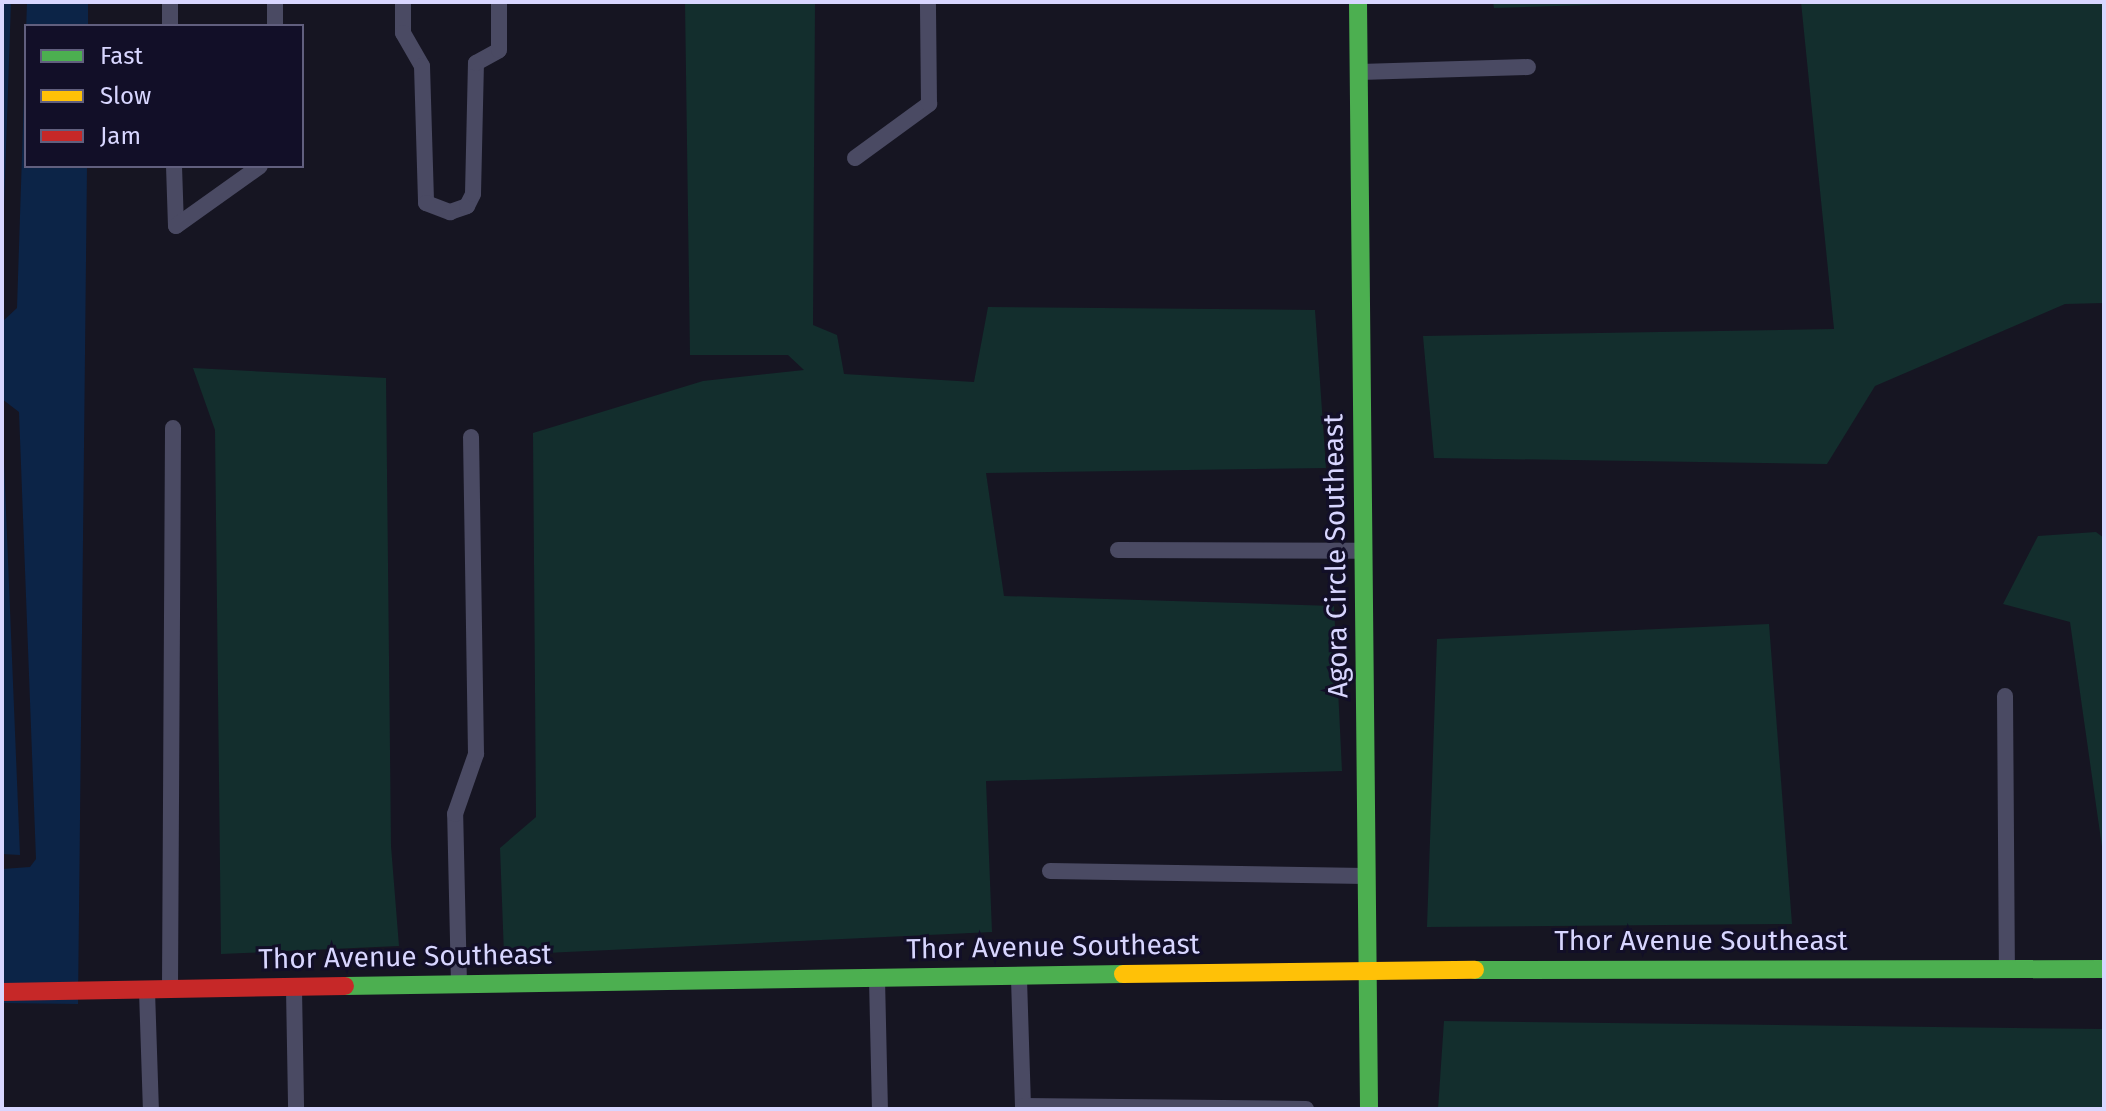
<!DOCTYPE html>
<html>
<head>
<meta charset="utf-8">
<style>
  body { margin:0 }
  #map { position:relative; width:2106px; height:1111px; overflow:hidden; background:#161522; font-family:"Fira Sans",sans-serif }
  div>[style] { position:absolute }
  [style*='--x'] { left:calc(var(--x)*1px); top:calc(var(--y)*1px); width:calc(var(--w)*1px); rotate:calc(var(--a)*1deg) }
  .green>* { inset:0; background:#132e2d }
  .water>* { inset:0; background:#0c2447 }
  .lane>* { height:16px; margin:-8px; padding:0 8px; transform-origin:8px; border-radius:8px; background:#4a4a63 }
  .fast>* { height:18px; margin:-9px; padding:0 9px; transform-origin:9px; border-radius:9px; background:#4caf50 }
  .slow>* { height:18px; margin:-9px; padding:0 9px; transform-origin:9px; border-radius:9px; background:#ffc107 }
  .jam>* { height:18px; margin:-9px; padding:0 9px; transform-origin:9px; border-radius:9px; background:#c62828 }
  span { translate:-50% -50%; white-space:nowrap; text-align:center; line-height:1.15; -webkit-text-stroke:6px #120f28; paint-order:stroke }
  .street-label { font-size:28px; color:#d8d6ff }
  .frame { position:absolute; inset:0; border:4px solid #d8d6ff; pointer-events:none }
  .legend { position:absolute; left:24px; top:24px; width:280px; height:144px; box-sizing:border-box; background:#120f28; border:2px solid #615f7e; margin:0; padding:10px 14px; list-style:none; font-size:24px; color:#d8d6ff }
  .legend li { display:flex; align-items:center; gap:16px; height:40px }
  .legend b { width:40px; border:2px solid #615f7e }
</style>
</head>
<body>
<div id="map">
  <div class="green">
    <i style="clip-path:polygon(685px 2px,815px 2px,813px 325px,837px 335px,844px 374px,974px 382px,988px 307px,1315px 310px,1326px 468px,986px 473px,1004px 596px,1334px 606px,1342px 771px,986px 781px,992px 932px,504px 955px,500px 848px,536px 817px,533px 433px,703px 381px,804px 370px,788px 355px,690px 355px)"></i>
    <i style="clip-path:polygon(1493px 2px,1688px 2px,1494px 8px)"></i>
    <i style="clip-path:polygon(1801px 2px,2104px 2px,2104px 303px,2065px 304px,1875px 386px,1827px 464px,1434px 458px,1423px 336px,1834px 329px)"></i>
    <i style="clip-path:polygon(193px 368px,386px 378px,391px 846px,399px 946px,221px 954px,215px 430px)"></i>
    <i style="clip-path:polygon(2096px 532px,2104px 538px,2104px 861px,2070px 622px,2003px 604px,2038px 536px)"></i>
    <i style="clip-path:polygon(1769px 624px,1792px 924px,1427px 927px,1437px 639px)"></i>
    <i style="clip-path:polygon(1444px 1021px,2104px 1029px,2104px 1109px,1438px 1109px)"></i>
  </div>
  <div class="water">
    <i style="clip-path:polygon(2px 2px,11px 2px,2px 265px)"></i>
    <i style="clip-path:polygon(27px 2px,88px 2px,88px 26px,26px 26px,26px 166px,87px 166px,78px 1004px,2px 1003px,2px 869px,30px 867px,36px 859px,19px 412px,2px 399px,2px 322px,17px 308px)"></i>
    <i style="clip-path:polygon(2px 413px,20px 855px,2px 854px)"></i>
  </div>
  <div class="lane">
    <i style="--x:170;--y:2;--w:24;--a:90"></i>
    <i style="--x:403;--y:2;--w:31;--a:90"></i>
    <i style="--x:403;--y:33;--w:38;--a:60"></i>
    <i style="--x:422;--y:66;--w:137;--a:88.3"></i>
    <i style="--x:426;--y:203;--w:26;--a:21"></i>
    <i style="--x:450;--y:212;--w:18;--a:-19"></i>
    <i style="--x:467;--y:206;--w:13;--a:-63"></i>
    <i style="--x:473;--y:194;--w:131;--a:-88.7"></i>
    <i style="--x:476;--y:63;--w:26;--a:-29"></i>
    <i style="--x:499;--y:50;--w:48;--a:-90"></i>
    <i style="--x:275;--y:26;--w:24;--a:-90"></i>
    <i style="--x:1360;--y:72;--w:168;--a:-1.7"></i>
    <i style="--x:855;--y:158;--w:92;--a:-36.1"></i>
    <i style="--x:929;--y:104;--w:102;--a:-90.6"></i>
    <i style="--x:174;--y:166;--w:60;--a:88.1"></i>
    <i style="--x:176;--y:226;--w:103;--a:-35.5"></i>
    <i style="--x:1118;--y:550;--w:245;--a:0.2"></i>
    <i style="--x:2005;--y:696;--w:270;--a:89.6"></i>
    <i style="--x:1050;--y:871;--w:316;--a:0.9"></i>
    <i style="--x:877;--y:979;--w:130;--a:88.7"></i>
    <i style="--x:1019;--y:979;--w:127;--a:88.2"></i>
    <i style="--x:1023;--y:1106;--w:283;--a:0.6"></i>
    <i style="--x:459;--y:984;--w:170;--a:-91.3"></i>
    <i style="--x:455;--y:814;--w:64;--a:-70.7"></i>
    <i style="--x:476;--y:754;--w:317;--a:-90.9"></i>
    <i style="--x:170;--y:986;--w:558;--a:-89.69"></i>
    <i style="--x:294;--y:989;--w:120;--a:89"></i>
    <i style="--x:147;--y:991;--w:118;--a:88.1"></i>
  </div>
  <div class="fast">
    <i style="--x:1358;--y:2;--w:1107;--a:89.43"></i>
    <i style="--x:1475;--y:970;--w:629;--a:-0.09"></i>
    <i style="--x:345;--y:986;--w:778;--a:-0.88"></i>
  </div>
  <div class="slow">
    <i style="--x:1123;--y:974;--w:352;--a:-0.7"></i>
  </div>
  <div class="jam">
    <i style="--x:2;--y:992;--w:343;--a:-1"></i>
  </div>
  <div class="street-label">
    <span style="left:1336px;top:556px;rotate:-91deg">Agora Circle Southeast</span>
    <span style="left:1701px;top:941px">Thor Avenue Southeast</span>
    <span style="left:1053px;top:947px;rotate:-1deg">Thor Avenue Southeast</span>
    <span style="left:405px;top:957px;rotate:-1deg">Thor Avenue Southeast</span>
  </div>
  <div class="frame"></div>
  <ul class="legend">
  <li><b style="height:10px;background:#4caf50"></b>Fast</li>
  <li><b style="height:10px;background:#ffc107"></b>Slow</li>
  <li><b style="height:10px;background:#c62828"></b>Jam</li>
  </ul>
</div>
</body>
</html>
